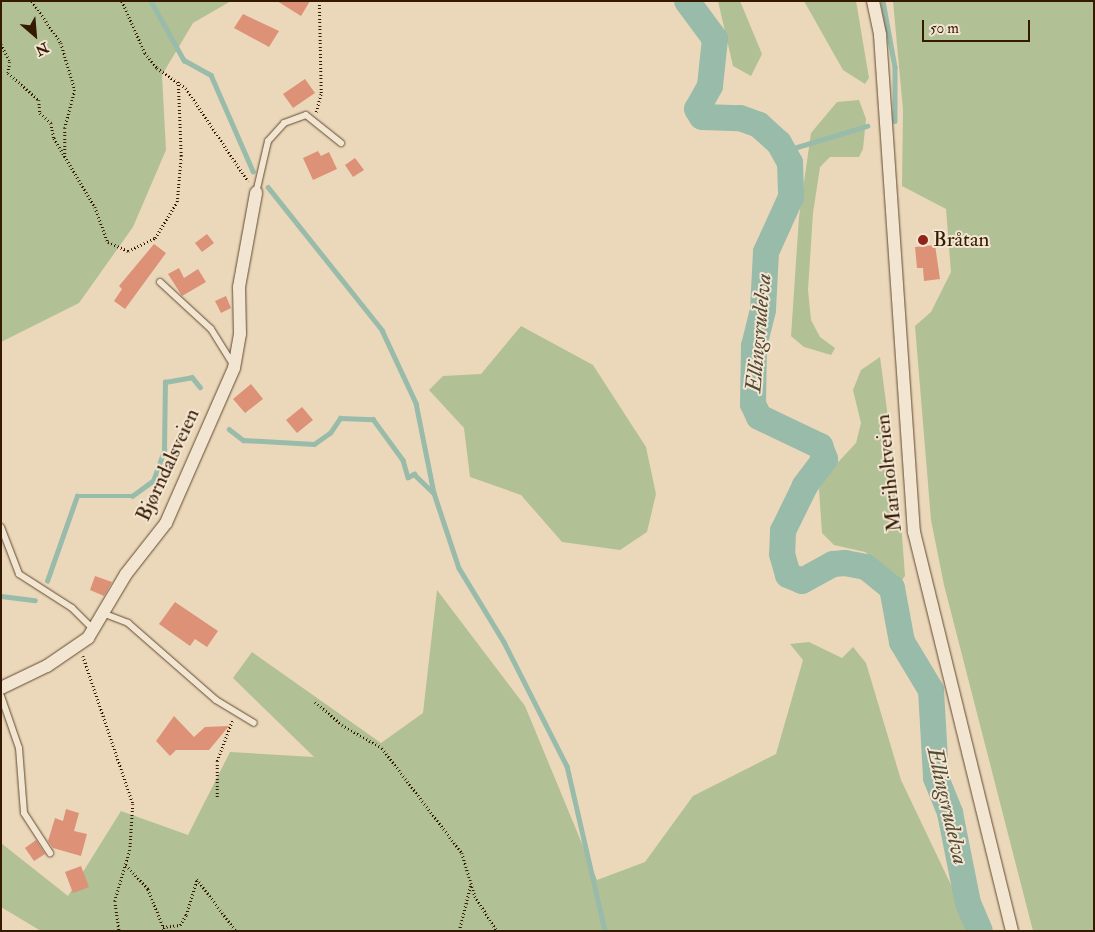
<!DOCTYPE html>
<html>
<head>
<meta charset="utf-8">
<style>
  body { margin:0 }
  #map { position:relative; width:1095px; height:932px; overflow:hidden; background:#ebd8ba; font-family:"IM FELL Double Pica",serif }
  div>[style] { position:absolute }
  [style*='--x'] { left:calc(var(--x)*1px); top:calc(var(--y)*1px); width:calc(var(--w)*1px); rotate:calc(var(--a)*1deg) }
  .green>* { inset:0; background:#b1c095 }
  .stream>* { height:4.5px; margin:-2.25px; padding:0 2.25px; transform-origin:2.25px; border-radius:2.25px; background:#9ba }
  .river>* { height:26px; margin:-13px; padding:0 13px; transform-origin:13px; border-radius:13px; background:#9ba }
  .building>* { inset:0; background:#dd9176 }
  .path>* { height:2.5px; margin-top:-1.25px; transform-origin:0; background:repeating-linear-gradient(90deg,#361901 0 1px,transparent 0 3.5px) }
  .roads { filter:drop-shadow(0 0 1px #63492f) drop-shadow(0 0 1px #63492f) }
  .lane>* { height:6px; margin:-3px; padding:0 3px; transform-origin:3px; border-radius:3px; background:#f2e6d2 }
  .street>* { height:12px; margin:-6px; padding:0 6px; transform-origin:6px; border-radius:6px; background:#f2e6d2 }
  .dots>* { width:14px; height:14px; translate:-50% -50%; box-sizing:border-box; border:2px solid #f2e6d2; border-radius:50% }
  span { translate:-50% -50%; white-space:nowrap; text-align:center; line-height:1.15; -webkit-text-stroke:4px #f2e6d2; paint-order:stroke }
  .poi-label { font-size:21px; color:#361901 }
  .left { translate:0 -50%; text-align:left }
  .street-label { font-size:21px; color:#361901 }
  .water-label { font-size:22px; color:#544a34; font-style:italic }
  .frame { position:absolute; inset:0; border:2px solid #361901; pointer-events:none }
  .north { position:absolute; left:10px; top:10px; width:50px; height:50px; -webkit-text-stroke:4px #f2e6d2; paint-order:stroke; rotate:153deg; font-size:14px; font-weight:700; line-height:20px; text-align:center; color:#361901 }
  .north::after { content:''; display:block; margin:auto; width:18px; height:22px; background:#361901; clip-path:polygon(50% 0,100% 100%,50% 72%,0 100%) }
  .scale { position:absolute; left:922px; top:20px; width:108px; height:22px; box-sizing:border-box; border:2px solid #361901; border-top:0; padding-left:6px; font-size:15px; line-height:18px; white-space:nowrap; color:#361901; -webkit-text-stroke:4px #f2e6d2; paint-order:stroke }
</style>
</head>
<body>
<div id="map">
  <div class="green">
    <i style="clip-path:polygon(1px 1px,231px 1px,193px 23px,162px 75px,166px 150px,133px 227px,79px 303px,1px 342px)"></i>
    <i style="clip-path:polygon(718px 1px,740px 1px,762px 54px,751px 76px,733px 66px)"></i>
    <i style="clip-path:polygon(804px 1px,856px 1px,869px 78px,865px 84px,843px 70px)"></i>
    <i style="clip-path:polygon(893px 1px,1094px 1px,1094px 931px,1033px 931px,944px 585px,931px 520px,915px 326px,931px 312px,951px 272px,946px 209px,902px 186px,903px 110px)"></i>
    <i style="clip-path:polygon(859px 100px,866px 119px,863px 149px,859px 157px,830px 157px,820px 167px,813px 213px,808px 290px,811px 320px,820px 337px,835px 348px,831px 355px,804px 347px,791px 336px,799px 217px,811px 133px,837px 102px)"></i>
    <i style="clip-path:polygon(521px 326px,593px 365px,646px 447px,656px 494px,647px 532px,620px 550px,562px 542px,521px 495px,470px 477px,464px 428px,429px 390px,443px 376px,481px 374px)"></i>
    <i style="clip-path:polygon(880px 357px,900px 508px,905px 576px,902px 580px,865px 552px,834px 545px,822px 533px,819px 489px,826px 475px,856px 443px,861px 423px,853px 390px,861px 370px)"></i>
    <i style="clip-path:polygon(437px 590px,525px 706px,597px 880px,645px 862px,693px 796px,776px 754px,803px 660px,790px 644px,809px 642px,842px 658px,853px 647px,866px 663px,901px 780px,973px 931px,41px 931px,1px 907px,1px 843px,68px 896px,121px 811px,188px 835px,230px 752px,314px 757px,233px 678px,252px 652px,381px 743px,423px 713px)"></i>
  </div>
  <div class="stream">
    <i style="--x:151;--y:1;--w:68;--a:60.8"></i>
    <i style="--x:184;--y:60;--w:31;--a:29"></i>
    <i style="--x:211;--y:75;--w:105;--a:66.4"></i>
    <i style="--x:883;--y:1;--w:67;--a:79.7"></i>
    <i style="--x:895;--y:67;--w:54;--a:90"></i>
    <i style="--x:784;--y:151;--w:87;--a:-16.8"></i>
    <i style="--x:268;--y:187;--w:183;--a:51.4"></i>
    <i style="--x:382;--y:330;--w:81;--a:65"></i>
    <i style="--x:416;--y:403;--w:92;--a:78.7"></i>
    <i style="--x:434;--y:493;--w:79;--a:71.6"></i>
    <i style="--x:459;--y:568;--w:87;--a:58.7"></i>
    <i style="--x:504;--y:642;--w:139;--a:63.1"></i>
    <i style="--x:567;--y:766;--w:169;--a:77"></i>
    <i style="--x:229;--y:429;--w:18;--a:38"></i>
    <i style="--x:243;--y:440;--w:71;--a:3.2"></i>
    <i style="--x:314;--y:444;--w:19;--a:-35"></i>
    <i style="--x:330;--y:433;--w:18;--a:-56"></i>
    <i style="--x:340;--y:418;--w:33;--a:2"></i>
    <i style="--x:373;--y:419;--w:51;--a:53.8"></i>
    <i style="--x:403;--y:460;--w:18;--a:74"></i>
    <i style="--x:408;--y:477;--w:7;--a:-27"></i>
    <i style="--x:414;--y:474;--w:28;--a:44"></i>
    <i style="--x:47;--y:581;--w:90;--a:-70.6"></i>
    <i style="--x:77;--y:496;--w:55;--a:0"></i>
    <i style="--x:132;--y:496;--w:26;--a:-36"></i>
    <i style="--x:153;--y:481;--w:33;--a:-70"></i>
    <i style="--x:164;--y:450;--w:68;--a:-89.2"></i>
    <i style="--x:165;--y:382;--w:27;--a:-10"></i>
    <i style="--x:192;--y:377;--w:13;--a:51"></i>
    <i style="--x:1;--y:596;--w:34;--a:7"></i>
  </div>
  <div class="river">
    <i style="--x:687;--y:1;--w:47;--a:53.6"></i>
    <i style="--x:715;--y:39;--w:47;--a:96.1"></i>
    <i style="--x:710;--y:86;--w:26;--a:119"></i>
    <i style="--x:697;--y:109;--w:9;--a:58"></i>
    <i style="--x:702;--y:117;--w:38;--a:2"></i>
    <i style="--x:740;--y:118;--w:20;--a:20"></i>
    <i style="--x:759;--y:125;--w:27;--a:42"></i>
    <i style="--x:779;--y:143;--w:23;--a:61"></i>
    <i style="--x:790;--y:163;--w:34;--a:88"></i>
    <i style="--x:791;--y:197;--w:60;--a:114.4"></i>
    <i style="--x:766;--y:252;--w:58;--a:93"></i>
    <i style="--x:763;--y:310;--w:37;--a:104"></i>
    <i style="--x:754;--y:346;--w:58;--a:91"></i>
    <i style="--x:753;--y:404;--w:14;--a:65"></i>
    <i style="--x:759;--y:417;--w:68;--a:25.4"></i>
    <i style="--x:820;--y:446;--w:14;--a:69"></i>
    <i style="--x:825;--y:459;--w:34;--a:127"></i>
    <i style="--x:805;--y:486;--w:50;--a:116.1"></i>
    <i style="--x:783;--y:531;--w:23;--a:92"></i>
    <i style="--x:782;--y:554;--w:22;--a:74"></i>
    <i style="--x:788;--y:575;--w:15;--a:23"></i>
    <i style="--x:802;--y:581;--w:35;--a:-29"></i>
    <i style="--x:833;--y:564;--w:12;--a:-5"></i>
    <i style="--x:845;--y:563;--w:21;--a:11"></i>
    <i style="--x:866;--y:567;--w:33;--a:39"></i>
    <i style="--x:892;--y:588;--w:55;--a:79.5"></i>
    <i style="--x:902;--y:642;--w:56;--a:58.9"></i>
    <i style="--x:931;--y:690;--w:88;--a:86.7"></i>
    <i style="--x:936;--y:778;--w:38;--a:68"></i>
    <i style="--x:950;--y:813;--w:92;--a:78.7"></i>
    <i style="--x:968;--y:903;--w:30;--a:67"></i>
  </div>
  <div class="building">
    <i style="clip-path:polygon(277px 1px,310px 1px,301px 16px)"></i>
    <i style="clip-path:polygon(243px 14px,279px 31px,269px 47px,234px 28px)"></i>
    <i style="clip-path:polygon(305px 79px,315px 93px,293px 108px,283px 94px)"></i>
    <i style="clip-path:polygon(318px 151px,321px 156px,329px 152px,337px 169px,313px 180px,303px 158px)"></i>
    <i style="clip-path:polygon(355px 158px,364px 170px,353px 177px,345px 165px)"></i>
    <i style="clip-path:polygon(207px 234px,214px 243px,202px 252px,195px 243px)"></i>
    <i style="clip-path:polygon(154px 244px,166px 253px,125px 309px,114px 301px,122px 289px,119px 286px)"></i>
    <i style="clip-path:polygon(935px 245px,940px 279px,924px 281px,923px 268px,917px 268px,915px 247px)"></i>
    <i style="clip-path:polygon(179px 268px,184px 278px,198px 269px,206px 282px,182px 296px,168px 274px)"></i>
    <i style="clip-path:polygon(226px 296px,231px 308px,221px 313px,215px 301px)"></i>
    <i style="clip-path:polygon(251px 384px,263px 399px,245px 413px,233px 399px)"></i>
    <i style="clip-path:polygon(302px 407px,313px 420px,297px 433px,286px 420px)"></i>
    <i style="clip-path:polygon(95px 576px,112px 582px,104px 596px,90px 590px)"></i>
    <i style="clip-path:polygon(175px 602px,218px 631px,207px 647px,195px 639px,190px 646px,159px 624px)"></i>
    <i style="clip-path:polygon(174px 716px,194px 737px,205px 727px,229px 726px,209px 750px,176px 750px,170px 756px,156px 741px)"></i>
    <i style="clip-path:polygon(66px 809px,79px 813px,74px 831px,87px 834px,81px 856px,53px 848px,48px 841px,55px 818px,63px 821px)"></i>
    <i style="clip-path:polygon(36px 840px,45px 854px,34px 861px,25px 848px)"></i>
    <i style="clip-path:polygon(81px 866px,89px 887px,73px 893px,65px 872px)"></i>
  </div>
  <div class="path">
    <i style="--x:32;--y:1;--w:51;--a:55.4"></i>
    <i style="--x:61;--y:43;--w:49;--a:73.4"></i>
    <i style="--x:75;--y:90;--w:39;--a:105"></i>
    <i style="--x:65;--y:128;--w:29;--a:90"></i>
    <i style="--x:122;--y:1;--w:57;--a:66.1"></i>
    <i style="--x:145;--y:53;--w:19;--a:51"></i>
    <i style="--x:157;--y:68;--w:35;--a:35"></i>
    <i style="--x:186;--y:88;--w:112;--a:56.3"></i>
    <i style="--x:1;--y:44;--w:20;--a:63"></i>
    <i style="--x:10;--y:62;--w:11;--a:100"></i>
    <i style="--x:8;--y:73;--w:41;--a:41.1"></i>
    <i style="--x:39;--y:100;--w:13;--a:86"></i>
    <i style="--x:40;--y:113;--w:15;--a:42"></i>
    <i style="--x:51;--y:123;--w:15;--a:79"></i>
    <i style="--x:54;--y:138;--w:80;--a:59.3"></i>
    <i style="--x:95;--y:207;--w:37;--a:70"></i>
    <i style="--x:108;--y:242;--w:22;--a:24"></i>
    <i style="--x:128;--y:251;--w:30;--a:-26"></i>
    <i style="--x:155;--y:238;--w:42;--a:-58.6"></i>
    <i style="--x:177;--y:202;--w:46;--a:-85"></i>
    <i style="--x:181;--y:156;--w:75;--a:-92.3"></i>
    <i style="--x:316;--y:112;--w:20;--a:-75"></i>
    <i style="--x:321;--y:93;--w:92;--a:-91.2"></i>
    <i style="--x:83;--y:656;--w:156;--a:71.3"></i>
    <i style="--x:133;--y:804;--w:46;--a:93.7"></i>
    <i style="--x:130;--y:850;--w:53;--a:106.4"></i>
    <i style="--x:115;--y:901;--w:30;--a:82"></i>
    <i style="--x:315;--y:702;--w:35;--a:40"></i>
    <i style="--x:342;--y:725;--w:46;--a:29.9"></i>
    <i style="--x:382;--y:748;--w:132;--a:52.7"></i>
    <i style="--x:462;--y:853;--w:45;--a:73.2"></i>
    <i style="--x:475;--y:896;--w:41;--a:57.8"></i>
    <i style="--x:217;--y:797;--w:36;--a:-90"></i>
    <i style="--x:217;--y:761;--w:43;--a:-69.4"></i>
    <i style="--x:126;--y:865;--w:33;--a:47"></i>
    <i style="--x:148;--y:889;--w:45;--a:68"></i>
    <i style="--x:163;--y:927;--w:17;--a:-7"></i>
    <i style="--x:180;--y:925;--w:12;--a:-59"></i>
    <i style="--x:186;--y:915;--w:38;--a:-73"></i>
    <i style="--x:197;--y:879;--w:65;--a:53.1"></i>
    <i style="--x:459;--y:931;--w:49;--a:-76"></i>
  </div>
  <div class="roads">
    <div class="lane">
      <i style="--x:256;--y:193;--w:53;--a:-77"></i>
      <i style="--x:268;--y:141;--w:24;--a:-48"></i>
      <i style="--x:284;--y:123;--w:23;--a:-20"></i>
      <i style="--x:306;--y:115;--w:45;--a:38.7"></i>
      <i style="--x:160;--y:282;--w:69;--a:42.7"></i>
      <i style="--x:211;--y:329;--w:39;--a:58"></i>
      <i style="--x:1;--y:527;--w:50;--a:69"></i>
      <i style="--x:19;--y:574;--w:63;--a:32.7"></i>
      <i style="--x:72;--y:608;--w:31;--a:45"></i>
      <i style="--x:105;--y:614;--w:25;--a:21"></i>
      <i style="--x:128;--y:623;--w:117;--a:41.2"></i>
      <i style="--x:216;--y:700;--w:44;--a:31.2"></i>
      <i style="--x:1;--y:696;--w:55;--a:70.9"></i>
      <i style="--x:19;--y:748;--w:65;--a:85.6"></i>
      <i style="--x:24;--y:813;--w:48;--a:57"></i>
    </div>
    <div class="street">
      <i style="--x:873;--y:1;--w:35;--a:78"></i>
      <i style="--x:880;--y:35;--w:498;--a:86.1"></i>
      <i style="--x:914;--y:532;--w:411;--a:76.2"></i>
      <i style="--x:1;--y:688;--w:51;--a:-25.6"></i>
      <i style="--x:47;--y:666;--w:50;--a:-34.3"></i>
      <i style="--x:88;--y:638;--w:74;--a:-59.3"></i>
      <i style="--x:126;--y:574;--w:65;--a:-51.9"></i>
      <i style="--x:166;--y:523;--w:169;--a:-66.3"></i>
      <i style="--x:234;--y:368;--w:35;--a:-80"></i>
      <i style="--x:240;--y:334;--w:47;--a:-91.2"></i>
      <i style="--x:239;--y:287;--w:96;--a:-79.7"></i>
    </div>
  </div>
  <div class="dots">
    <i style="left:923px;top:240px;background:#8f2418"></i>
  </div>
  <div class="poi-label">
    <span class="left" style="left:933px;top:240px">Bråtan</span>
  </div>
  <div class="street-label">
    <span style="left:168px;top:465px;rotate:-65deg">Bjørndalsveien</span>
    <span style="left:889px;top:473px;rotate:-96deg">Mariholtveien</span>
  </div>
  <div class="water-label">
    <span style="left:759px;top:333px;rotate:-85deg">Ellingsrudelva</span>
    <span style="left:947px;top:806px;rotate:77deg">Ellingsrudelva</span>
  </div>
  <div class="frame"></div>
  <div class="north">N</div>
  <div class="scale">50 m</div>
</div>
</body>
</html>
